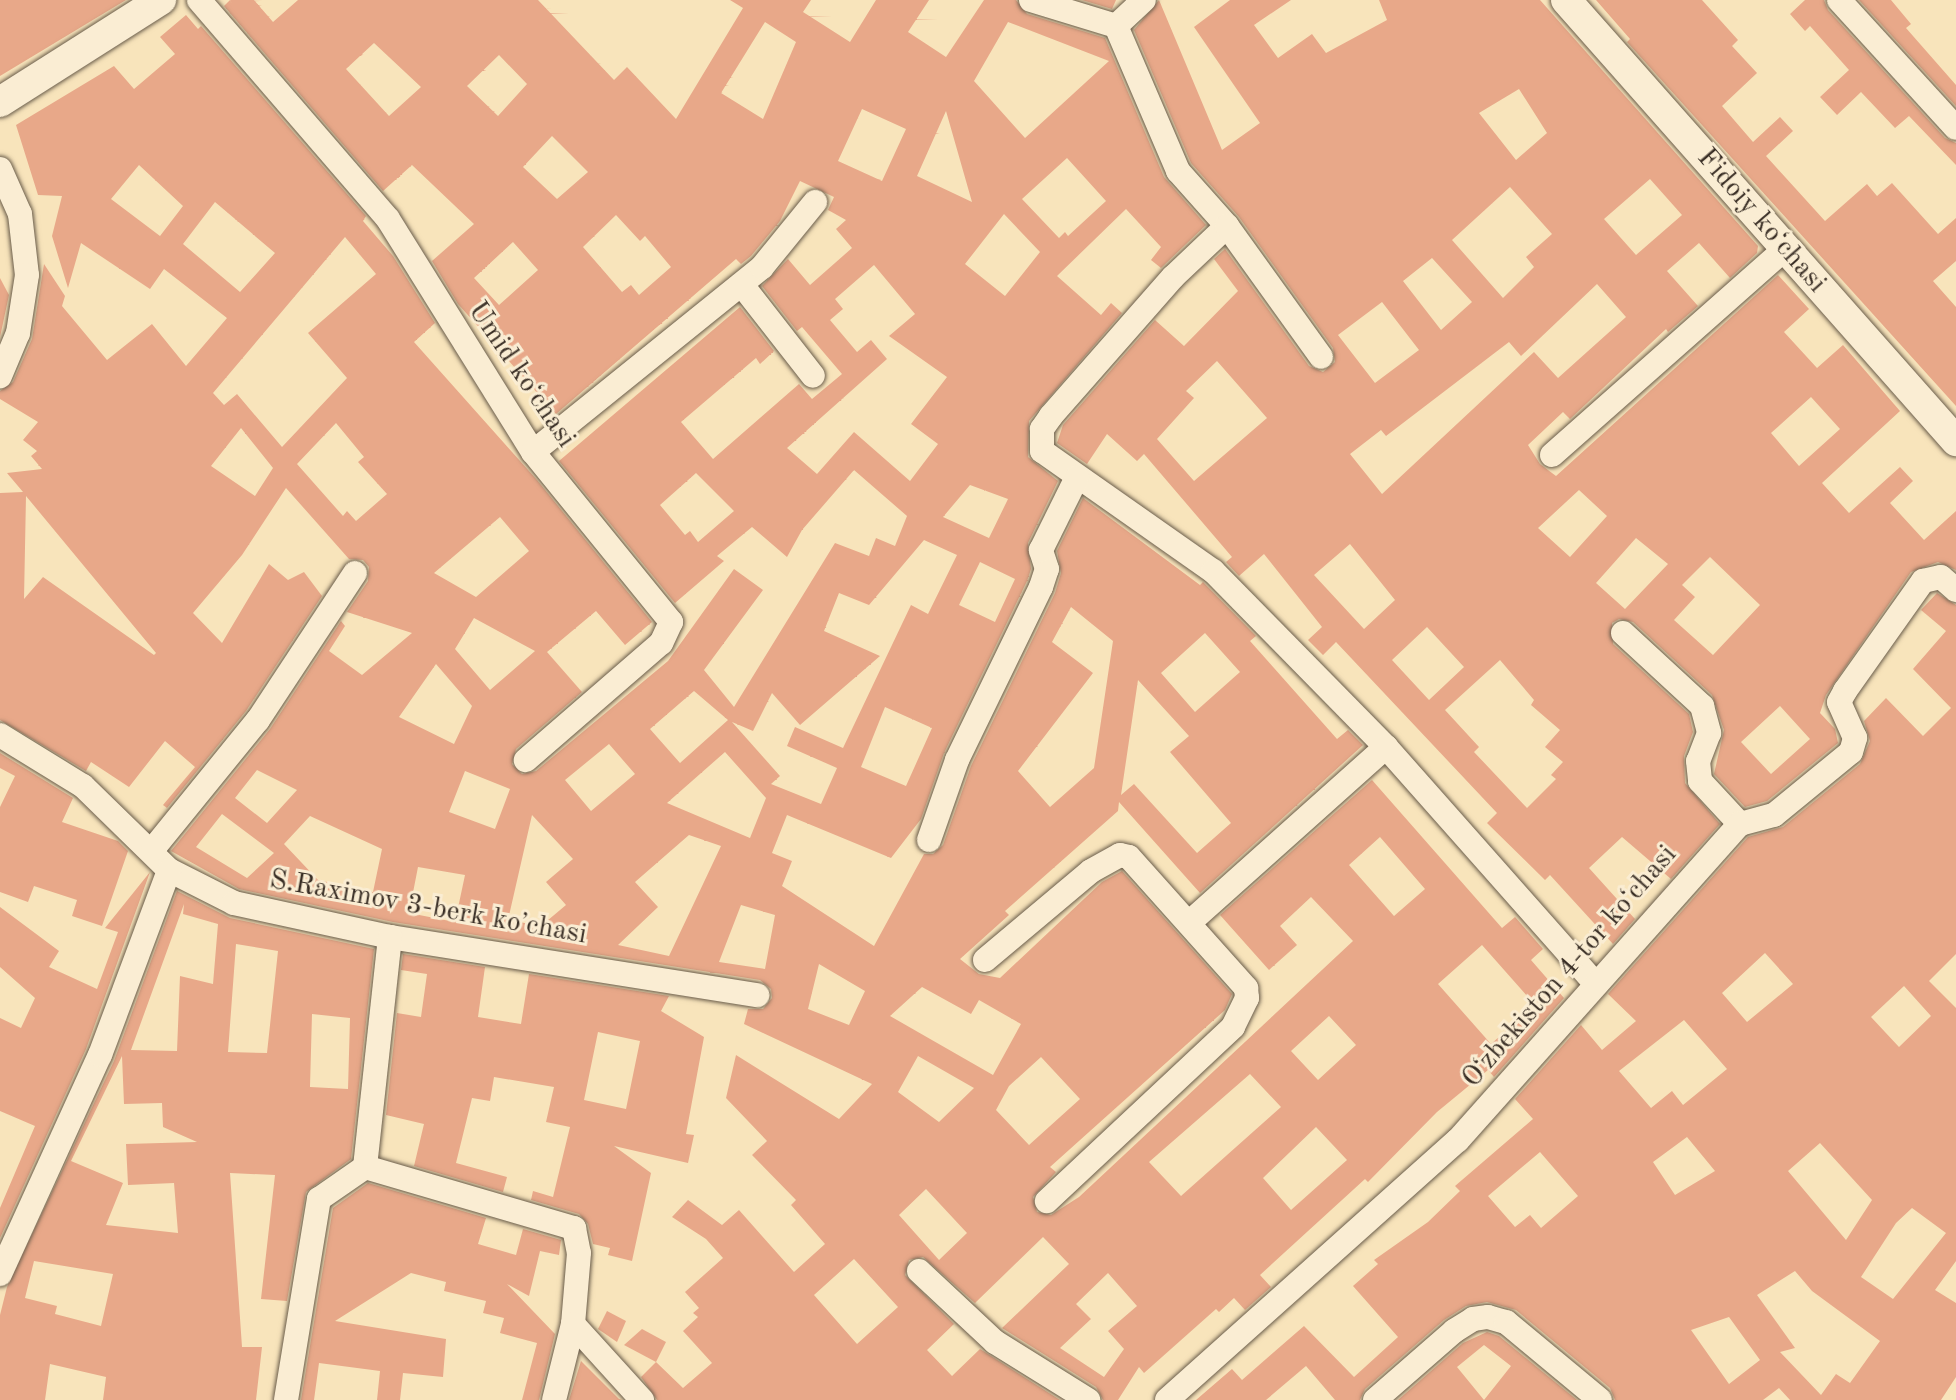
<!DOCTYPE html>
<html>
<head>
<meta charset="utf-8">
<style>
  body { margin:0 }
  #map { position:relative; width:1956px; height:1400px; overflow:hidden; background:#f8e4bb; font-family:"Old Standard TT",serif }
  div>[style] { position:absolute }
  [style*='--x'] { left:calc(var(--x)*1px); top:calc(var(--y)*1px); width:calc(var(--w)*1px); rotate:calc(var(--a)*1deg) }
  .building>* { inset:0; background:#e8a889 }
  .roads { filter:drop-shadow(0 0 2px #695c4a) drop-shadow(0 0 2px #695c4a) }
  .minor>* { height:24px; margin:-12px; padding:0 12px; transform-origin:12px; border-radius:12px; background:#faedd3 }
  .tertiary>* { height:30px; margin:-15px; padding:0 15px; transform-origin:15px; border-radius:15px; background:#faedd3 }
  span { translate:-50% -50%; white-space:nowrap; text-align:center; line-height:1.15; -webkit-text-stroke:6px #faedd3; paint-order:stroke }
  .street-label { font-size:28px; color:#392e25 }
</style>
</head>
<body>
<div id="map">
  <div class="building">
    <i style="clip-path:polygon(0 0,126px 0,0 76px)"></i>
    <i style="clip-path:polygon(evenodd,230px 0,254px 0,273px 22px,298px 0,538px 0,614px 80px,627px 67px,676px 119px,743px 8px,730px 0,811px 0,803px 12px,850px 42px,876px 0,929px 0,908px 32px,946px 57px,984px 0,1016px 0,1027px 14px,1105px 38px,1164px 177px,1206px 225px,1161px 268px,1151px 260px,1161px 247px,1126px 209px,1057px 276px,1101px 315px,1111px 303px,1122px 313px,1029px 421px,1028px 457px,1058px 481px,1028px 543px,1031px 569px,1027px 581px,944px 753px,921px 819px,891px 858px,787px 815px,772px 853px,792px 861px,782px 886px,874px 946px,924px 854px,933px 854px,943px 845px,971px 766px,1055px 593px,1061px 573px,1057px 551px,1083px 498px,1200px 585px,1203px 582px,1256px 636px,1250px 641px,1337px 739px,1348px 730px,1363px 745px,1200px 893px,1119px 802px,1118px 811px,1005px 911px,1009px 915px,960px 959px,979px 974px,1000px 978px,1102px 882px,1122px 871px,1232px 994px,1225px 1010px,1050px 1167px,1056px 1172px,1033px 1197px,1037px 1212px,1051px 1215px,1079px 1197px,1353px 941px,1311px 897px,1280px 926px,1297px 945px,1269px 970px,1220px 915px,1372px 780px,1502px 928px,1515px 917px,1543px 949px,1531px 960px,1564px 998px,1494px 1077px,1488px 1070px,1437px 1112px,1368px 1182px,1365px 1179px,1260px 1275px,1271px 1287px,1245px 1310px,1234px 1298px,1219px 1312px,1216px 1309px,1144px 1373px,1139px 1367px,1118px 1400px,1103px 1400px,1096px 1387px,1002px 1328px,1069px 1264px,1043px 1237px,975px 1303px,923px 1257px,909px 1260px,905px 1275px,954px 1324px,927px 1350px,952px 1376px,980px 1349px,1060px 1400px,657px 1400px,641px 1377px,656px 1362px,683px 1388px,712px 1363px,683px 1331px,698px 1317px,693px 1313px,699px 1308px,685px 1292px,723px 1258px,706px 1239px,672px 1217px,688px 1200px,722px 1225px,739px 1210px,794px 1272px,825px 1244px,791px 1205px,796px 1200px,752px 1155px,767px 1141px,726px 1098px,736px 1055px,839px 1119px,872px 1084px,744px 1024px,748px 1009px,763px 1009px,772px 998px,771px 989px,760px 980px,393px 922px,239px 889px,171px 851px,270px 729px,341px 621px,345px 626px,329px 651px,362px 675px,412px 633px,347px 612px,368px 581px,369px 567px,363px 560px,349px 559px,286px 488px,242px 555px,193px 613px,222px 643px,269px 564px,288px 580px,304px 572px,322px 596px,246px 711px,167px 808px,163px 805px,195px 767px,165px 741px,129px 787px,91px 762px,86px 771px,0 720px,0 493px,23px 492px,7px 473px,42px 469px,31px 456px,37px 451px,23px 440px,38px 422px,0 399px,0 391px,13px 382px,32px 339px,44px 264px,65px 296px,62px 306px,107px 360px,152px 324px,186px 366px,227px 318px,164px 269px,150px 289px,81px 243px,68px 288px,52px 236px,62px 196px,38px 195px,16px 125px,114px 66px,134px 89px,175px 54px,160px 37px,186px 15px,198px 29px,201px 26px,366px 216px,363px 221px,393px 256px,435px 323px,414px 342px,537px 480px,652px 622px,625px 645px,596px 611px,547px 652px,582px 692px,516px 749px,512px 764px,522px 774px,536px 771px,668px 661px,734px 569px,763px 590px,704px 670px,734px 707px,835px 543px,869px 556px,876px 538px,895px 546px,907px 516px,854px 470px,802px 530px,787px 557px,752px 527px,717px 556px,724px 561px,675px 603px,559px 461px,740px 307px,774px 351px,760px 364px,756px 358px,681px 422px,713px 459px,799px 384px,812px 399px,842px 374px,802px 327px,797px 331px,762px 286px,788px 259px,810px 285px,852px 248px,836px 229px,846px 220px,828px 210px,834px 197px,800px 181px,780px 221px,751px 256px,741px 264px,736px 259px,556px 414px,458px 304px,432px 261px,474px 224px,412px 165px,383px 191px,224px 6px,230px 0,765px 22px,796px 42px,763px 119px,721px 93px,765px 22px,230px 0,1008px 22px,1109px 61px,1025px 138px,974px 81px,1008px 22px,230px 0,374px 43px,421px 87px,389px 116px,346px 69px,374px 43px,230px 0,499px 55px,527px 84px,498px 116px,467px 86px,499px 55px,230px 0,862px 109px,906px 129px,882px 181px,838px 161px,862px 109px,230px 0,946px 111px,972px 202px,917px 176px,946px 111px,230px 0,552px 136px,588px 172px,557px 199px,523px 167px,552px 136px,230px 0,1067px 158px,1106px 201px,1068px 236px,1065px 232px,1059px 238px,1022px 199px,1067px 158px,230px 0,139px 165px,183px 206px,160px 236px,111px 199px,139px 165px,230px 0,215px 202px,275px 253px,240px 292px,183px 244px,215px 202px,230px 0,1004px 214px,1040px 252px,1005px 296px,965px 264px,1004px 214px,230px 0,616px 215px,640px 241px,645px 236px,671px 267px,639px 295px,631px 285px,622px 292px,583px 247px,616px 215px,230px 0,345px 237px,376px 274px,308px 333px,347px 378px,282px 447px,237px 394px,224px 405px,213px 393px,345px 237px,230px 0,513px 242px,538px 270px,499px 305px,474px 278px,513px 242px,230px 0,874px 265px,915px 314px,889px 336px,947px 377px,911px 424px,938px 444px,910px 481px,854px 432px,817px 474px,787px 448px,887px 359px,871px 340px,857px 352px,830px 320px,843px 309px,835px 299px,874px 265px,230px 0,336px 423px,364px 457px,358px 462px,387px 494px,356px 521px,347px 511px,343px 516px,297px 464px,336px 423px,230px 0,241px 428px,273px 468px,255px 496px,211px 466px,241px 428px,230px 0,696px 473px,734px 511px,698px 542px,690px 531px,685px 535px,660px 505px,696px 473px,230px 0,970px 485px,1008px 499px,989px 538px,943px 517px,970px 485px,230px 0,26px 496px,156px 653px,154px 655px,43px 577px,24px 599px,26px 496px,230px 0,500px 517px,529px 551px,476px 597px,434px 573px,500px 517px,230px 0,924px 540px,957px 555px,928px 614px,911px 605px,843px 748px,795px 727px,787px 746px,837px 768px,821px 804px,771px 784px,780px 776px,732px 722px,753px 731px,772px 693px,800px 725px,880px 656px,824px 631px,839px 593px,869px 605px,924px 540px,230px 0,980px 562px,1015px 579px,995px 622px,959px 605px,980px 562px,230px 0,1071px 607px,1113px 641px,1094px 768px,1050px 807px,1018px 771px,1093px 673px,1052px 642px,1071px 607px,230px 0,474px 618px,535px 651px,490px 690px,455px 649px,474px 618px,230px 0,1205px 633px,1240px 672px,1195px 712px,1161px 673px,1205px 633px,230px 0,436px 664px,472px 706px,454px 744px,399px 717px,436px 664px,230px 0,1138px 680px,1189px 736px,1170px 752px,1231px 823px,1197px 853px,1134px 784px,1121px 795px,1138px 680px,230px 0,694px 691px,728px 720px,680px 763px,650px 729px,694px 691px,230px 0,885px 707px,932px 728px,906px 786px,861px 767px,885px 707px,230px 0,609px 744px,635px 774px,591px 811px,565px 780px,609px 744px,230px 0,725px 752px,766px 798px,750px 838px,667px 803px,725px 752px,230px 0,257px 770px,297px 790px,267px 823px,235px 798px,257px 770px,230px 0,465px 771px,510px 789px,495px 829px,449px 812px,465px 771px,230px 0,222px 814px,274px 853px,247px 878px,196px 847px,222px 814px,230px 0,532px 815px,573px 859px,546px 882px,566px 905px,541px 926px,508px 920px,532px 815px,230px 0,310px 816px,382px 849px,373px 892px,318px 880px,284px 844px,310px 816px,230px 0,689px 835px,721px 846px,669px 956px,618px 945px,658px 907px,635px 882px,689px 835px,230px 0,1380px 837px,1425px 889px,1394px 916px,1349px 865px,1380px 837px,230px 0,418px 867px,465px 875px,455px 922px,409px 913px,418px 867px,230px 0,741px 905px,775px 915px,765px 969px,719px 962px,741px 905px,230px 0,1482px 945px,1535px 1005px,1491px 1044px,1438px 984px,1482px 945px,230px 0,819px 964px,865px 991px,849px 1025px,808px 1009px,819px 964px,230px 0,922px 987px,971px 1014px,979px 1000px,1021px 1024px,993px 1075px,890px 1016px,922px 987px,230px 0,1329px 1016px,1356px 1045px,1318px 1080px,1291px 1051px,1329px 1016px,230px 0,918px 1056px,974px 1088px,939px 1122px,898px 1092px,918px 1056px,230px 0,1041px 1057px,1080px 1099px,1029px 1145px,996px 1110px,1009px 1086px,1041px 1057px,230px 0,1250px 1074px,1281px 1107px,1181px 1196px,1149px 1162px,1250px 1074px,230px 0,1316px 1127px,1347px 1160px,1291px 1210px,1263px 1178px,1316px 1127px,230px 0,926px 1189px,967px 1233px,939px 1260px,899px 1215px,926px 1189px,230px 0,854px 1259px,898px 1307px,857px 1344px,814px 1295px,854px 1259px,230px 0,1108px 1273px,1137px 1306px,1108px 1331px,1124px 1349px,1104px 1377px,1060px 1348px,1091px 1319px,1076px 1304px,1108px 1273px)"></i>
    <i style="clip-path:polygon(1082px 0,1116px 0,1112px 9px)"></i>
    <i style="clip-path:polygon(evenodd,1159px 0,1222px 150px,1260px 123px,1194px 27px,1230px 0,1291px 0,1254px 25px,1278px 58px,1312px 34px,1326px 53px,1387px 20px,1379px 0,1540px 0,1758px 246px,1757px 253px,1730px 278px,1699px 243px,1667px 271px,1698px 306px,1668px 332px,1666px 329px,1570px 419px,1563px 412px,1528px 445px,1540px 464px,1556px 476px,1778px 275px,1809px 309px,1784px 332px,1817px 368px,1843px 345px,1900px 411px,1822px 483px,1849px 513px,1900px 467px,1913px 481px,1890px 503px,1924px 540px,1956px 511px,1956px 570px,1938px 562px,1911px 572px,1826px 695px,1820px 713px,1835px 729px,1838px 743px,1767px 801px,1745px 807px,1714px 774px,1724px 730px,1712px 695px,1633px 622px,1619px 619px,1612px 623px,1613px 644px,1689px 714px,1693px 732px,1684px 756px,1685px 783px,1720px 824px,1671px 879px,1622px 837px,1589px 868px,1635px 919px,1613px 944px,1550px 875px,1545px 880px,1487px 823px,1497px 813px,1336px 642px,1323px 655px,1308px 640px,1322px 627px,1264px 554px,1239px 576px,1226px 562px,1232px 557px,1144px 454px,1137px 461px,1107px 434px,1087px 464px,1057px 443px,1063px 425px,1155px 320px,1184px 346px,1238px 291px,1214px 259px,1225px 249px,1309px 366px,1323px 372px,1335px 362px,1333px 348px,1239px 217px,1191px 163px,1134px 30px,1159px 0,1519px 89px,1547px 133px,1516px 160px,1479px 113px,1519px 89px,1159px 0,1650px 179px,1682px 215px,1636px 255px,1604px 219px,1650px 179px,1159px 0,1510px 187px,1552px 234px,1526px 257px,1534px 267px,1503px 298px,1452px 240px,1510px 187px,1159px 0,1432px 258px,1472px 302px,1441px 330px,1403px 281px,1432px 258px,1159px 0,1597px 284px,1626px 317px,1558px 378px,1534px 352px,1382px 494px,1350px 454px,1381px 430px,1386px 436px,1509px 342px,1521px 356px,1597px 284px,1159px 0,1382px 302px,1419px 350px,1375px 383px,1338px 335px,1382px 302px,1159px 0,1217px 361px,1267px 418px,1194px 481px,1157px 439px,1194px 398px,1186px 391px,1217px 361px,1159px 0,1811px 397px,1840px 429px,1799px 466px,1771px 433px,1811px 397px,1159px 0,1579px 490px,1607px 516px,1570px 557px,1538px 528px,1579px 490px,1159px 0,1636px 538px,1668px 564px,1625px 609px,1596px 583px,1636px 538px,1159px 0,1350px 544px,1395px 600px,1364px 629px,1314px 575px,1350px 544px,1159px 0,1710px 557px,1760px 605px,1713px 655px,1674px 620px,1695px 597px,1682px 585px,1710px 557px,1159px 0,1427px 627px,1464px 667px,1429px 700px,1392px 660px,1427px 627px,1159px 0,1500px 660px,1534px 700px,1531px 705px,1560px 730px,1545px 747px,1563px 762px,1551px 775px,1556px 779px,1527px 808px,1474px 752px,1479px 747px,1445px 710px,1500px 660px,1159px 0,1780px 706px,1810px 739px,1771px 774px,1741px 742px,1780px 706px)"></i>
    <i style="clip-path:polygon(1596px 0,1702px 0,1738px 40px,1732px 46px,1757px 73px,1722px 106px,1753px 142px,1780px 117px,1793px 131px,1766px 156px,1825px 221px,1867px 184px,1877px 196px,1892px 183px,1938px 234px,1956px 218px,1956px 261px,1933px 281px,1956px 307px,1956px 406px,1627px 42px,1630px 39px)"></i>
    <i style="clip-path:polygon(1805px 0,1824px 0,1828px 10px,1945px 138px,1956px 143px,1956px 165px,1909px 116px,1895px 128px,1861px 92px,1837px 115px,1820px 97px,1849px 70px,1810px 26px,1805px 31px,1790px 14px)"></i>
    <i style="clip-path:polygon(1859px 0,1891px 0,1911px 24px,1906px 28px,1956px 85px,1956px 106px)"></i>
    <i style="clip-path:polygon(0 278px,9px 295px,0 337px)"></i>
    <i style="clip-path:polygon(evenodd,1937px 593px,1956px 605px,1956px 954px,1929px 981px,1956px 1008px,1956px 1261px,1935px 1290px,1956px 1303px,1956px 1377px,1941px 1400px,1790px 1400px,1779px 1388px,1763px 1400px,1615px 1400px,1610px 1388px,1516px 1310px,1487px 1302px,1466px 1306px,1444px 1320px,1365px 1389px,1360px 1400px,1335px 1400px,1306px 1366px,1266px 1400px,1196px 1400px,1232px 1369px,1242px 1380px,1304px 1326px,1354px 1377px,1398px 1337px,1353px 1286px,1378px 1264px,1374px 1260px,1428px 1222px,1460px 1191px,1455px 1186px,1533px 1119px,1515px 1099px,1581px 1025px,1602px 1050px,1636px 1021px,1608px 994px,1748px 837px,1783px 827px,1860px 764px,1870px 741px,1864px 721px,1886px 698px,1923px 736px,1951px 708px,1913px 669px,1946px 631px,1921px 610px,1937px 593px,1765px 953px,1793px 984px,1747px 1022px,1722px 993px,1765px 953px,1937px 593px,1904px 986px,1931px 1016px,1899px 1047px,1871px 1017px,1904px 986px,1937px 593px,1684px 1020px,1727px 1069px,1683px 1105px,1672px 1091px,1651px 1108px,1619px 1071px,1684px 1020px,1937px 593px,1687px 1137px,1715px 1171px,1675px 1195px,1653px 1162px,1687px 1137px,1937px 593px,1820px 1143px,1872px 1200px,1846px 1240px,1788px 1171px,1820px 1143px,1937px 593px,1540px 1152px,1578px 1196px,1541px 1228px,1530px 1215px,1515px 1227px,1488px 1196px,1540px 1152px,1937px 593px,1912px 1208px,1946px 1233px,1893px 1299px,1861px 1277px,1896px 1223px,1912px 1208px,1937px 593px,1795px 1271px,1812px 1291px,1880px 1341px,1850px 1383px,1836px 1374px,1821px 1395px,1780px 1352px,1795px 1348px,1757px 1295px,1795px 1271px,1937px 593px,1729px 1317px,1760px 1360px,1729px 1384px,1691px 1330px,1729px 1317px)"></i>
    <i style="clip-path:polygon(0 753px,73px 798px,62px 822px,118px 841px,128px 851px,102px 926px,72px 916px,77px 900px,34px 886px,28px 902px,0 892px,0 807px,15px 776px,0 768px)"></i>
    <i style="clip-path:polygon(150px 872px,86px 1049px,0 1238px,0 1208px,35px 1126px,0 1111px,0 1018px,21px 1028px,35px 998px,0 967px,0 907px,59px 951px,49px 967px,97px 989px,118px 932px,105px 928px)"></i>
    <i style="clip-path:polygon(evenodd,177px 891px,230px 918px,374px 949px,351px 1159px,306px 1192px,287px 1301px,261px 1299px,275px 1175px,230px 1173px,242px 1347px,262px 1347px,256px 1400px,103px 1400px,106px 1377px,50px 1364px,45px 1400px,0 1400px,0 1315px,7px 1287px,114px 1061px,177px 891px,184px 904px,183px 914px,218px 924px,213px 984px,180px 976px,177px 1051px,131px 1050px,184px 904px,177px 891px,236px 944px,278px 951px,267px 1053px,228px 1052px,236px 944px,177px 891px,312px 1014px,350px 1018px,348px 1089px,310px 1087px,312px 1014px,177px 891px,122px 1056px,124px 1104px,162px 1103px,163px 1127px,197px 1142px,126px 1144px,128px 1185px,174px 1183px,178px 1233px,106px 1225px,123px 1183px,71px 1161px,122px 1056px,177px 891px,34px 1261px,113px 1274px,101px 1326px,55px 1314px,57px 1306px,25px 1298px,34px 1261px)"></i>
    <i style="clip-path:polygon(evenodd,403px 954px,485px 967px,478px 1017px,521px 1024px,529px 974px,669px 996px,661px 1011px,704px 1037px,686px 1134px,694px 1135px,688px 1163px,614px 1146px,651px 1173px,632px 1261px,608px 1255px,610px 1248px,593px 1244px,588px 1224px,579px 1214px,531px 1200px,533px 1191px,553px 1197px,570px 1127px,546px 1122px,554px 1087px,494px 1077px,490px 1101px,472px 1098px,456px 1163px,507px 1177px,503px 1192px,414px 1166px,424px 1124px,386px 1115px,397px 1013px,421px 1017px,427px 974px,401px 970px,403px 954px,598px 1032px,640px 1041px,626px 1109px,584px 1100px,598px 1032px)"></i>
    <i style="clip-path:polygon(368px 1183px,486px 1218px,478px 1244px,516px 1255px,523px 1229px,561px 1240px,559px 1255px,540px 1251px,529px 1296px,507px 1284px,555px 1334px,539px 1400px,522px 1400px,537px 1343px,500px 1333px,504px 1318px,483px 1313px,486px 1301px,444px 1291px,446px 1282px,411px 1273px,335px 1321px,446px 1339px,443px 1377px,403px 1373px,400px 1400px,377px 1400px,380px 1371px,319px 1363px,314px 1400px,301px 1400px,333px 1208px)"></i>
    <i style="clip-path:polygon(607px 1311px,626px 1321px,617px 1342px,598px 1329px)"></i>
    <i style="clip-path:polygon(642px 1329px,666px 1342px,656px 1362px,624px 1345px)"></i>
    <i style="clip-path:polygon(1487px 1332px,1499px 1336px,1577px 1400px,1484px 1400px,1511px 1366px,1484px 1345px,1457px 1367px,1484px 1400px,1398px 1400px,1463px 1343px)"></i>
    <i style="clip-path:polygon(581px 1361px,619px 1399px,622px 1400px,569px 1400px)"></i>
  </div>
  <div class="roads">
    <div class="minor">
      <i style="--x:199;--y:0;--w:289;--a:49.2"></i>
      <i style="--x:388;--y:219;--w:274;--a:58.1"></i>
      <i style="--x:533;--y:452;--w:219;--a:50.9"></i>
      <i style="--x:671;--y:622;--w:23;--a:115"></i>
      <i style="--x:661;--y:643;--w:179;--a:139.1"></i>
      <i style="--x:1031;--y:0;--w:89;--a:17"></i>
      <i style="--x:1116;--y:26;--w:38;--a:-43"></i>
      <i style="--x:1839;--y:0;--w:173;--a:47.6"></i>
      <i style="--x:1116;--y:26;--w:158;--a:66.8"></i>
      <i style="--x:1178;--y:171;--w:74;--a:48.3"></i>
      <i style="--x:1227;--y:226;--w:74;--a:136.6"></i>
      <i style="--x:1173;--y:277;--w:185;--a:131.3"></i>
      <i style="--x:1051;--y:416;--w:16;--a:125"></i>
      <i style="--x:1042;--y:429;--w:22;--a:90"></i>
      <i style="--x:1042;--y:451;--w:209;--a:35.1"></i>
      <i style="--x:1213;--y:571;--w:247;--a:45.5"></i>
      <i style="--x:1386;--y:747;--w:317;--a:48.5"></i>
      <i style="--x:0;--y:169;--w:49;--a:66"></i>
      <i style="--x:20;--y:214;--w:61;--a:83.5"></i>
      <i style="--x:27;--y:275;--w:59;--a:98.8"></i>
      <i style="--x:18;--y:333;--w:47;--a:112.7"></i>
      <i style="--x:1227;--y:226;--w:161;--a:54.3"></i>
      <i style="--x:742;--y:285;--w:115;--a:52"></i>
      <i style="--x:533;--y:452;--w:294;--a:-38.9"></i>
      <i style="--x:762;--y:267;--w:84;--a:-50.8"></i>
      <i style="--x:1552;--y:455;--w:312;--a:-41.5"></i>
      <i style="--x:1623;--y:633;--w:108;--a:42.7"></i>
      <i style="--x:1702;--y:706;--w:28;--a:75"></i>
      <i style="--x:1709;--y:733;--w:30;--a:111"></i>
      <i style="--x:1698;--y:761;--w:20;--a:84"></i>
      <i style="--x:1700;--y:781;--w:59;--a:47.1"></i>
      <i style="--x:0;--y:735;--w:97;--a:31.6"></i>
      <i style="--x:83;--y:786;--w:120;--a:44.3"></i>
      <i style="--x:169;--y:870;--w:73;--a:26.9"></i>
      <i style="--x:234;--y:903;--w:160;--a:12.3"></i>
      <i style="--x:390;--y:937;--w:372;--a:9"></i>
      <i style="--x:929;--y:840;--w:85;--a:-70.7"></i>
      <i style="--x:957;--y:760;--w:192;--a:-64.1"></i>
      <i style="--x:1041;--y:587;--w:19;--a:-72"></i>
      <i style="--x:1047;--y:569;--w:20;--a:-108"></i>
      <i style="--x:1041;--y:550;--w:81;--a:-63.7"></i>
      <i style="--x:153;--y:849;--w:166;--a:-50.9"></i>
      <i style="--x:258;--y:720;--w:176;--a:-56.6"></i>
      <i style="--x:1190;--y:922;--w:263;--a:-41.8"></i>
      <i style="--x:390;--y:937;--w:231;--a:96.2"></i>
      <i style="--x:365;--y:1167;--w:218;--a:16.3"></i>
      <i style="--x:574;--y:1228;--w:25;--a:79"></i>
      <i style="--x:579;--y:1253;--w:71;--a:94.8"></i>
      <i style="--x:573;--y:1324;--w:78;--a:104"></i>
      <i style="--x:985;--y:960;--w:138;--a:-40"></i>
      <i style="--x:1091;--y:871;--w:33;--a:-29"></i>
      <i style="--x:1120;--y:855;--w:9;--a:13"></i>
      <i style="--x:1129;--y:857;--w:176;--a:48.2"></i>
      <i style="--x:1246;--y:988;--w:10;--a:84"></i>
      <i style="--x:1247;--y:998;--w:32;--a:116"></i>
      <i style="--x:1233;--y:1027;--w:255;--a:136.9"></i>
      <i style="--x:919;--y:1271;--w:104;--a:43.1"></i>
      <i style="--x:995;--y:1342;--w:110;--a:31.9"></i>
      <i style="--x:0;--y:1274;--w:241;--a:-65.5"></i>
      <i style="--x:100;--y:1055;--w:197;--a:-69.5"></i>
      <i style="--x:573;--y:1324;--w:103;--a:47.8"></i>
      <i style="--x:286;--y:1400;--w:204;--a:-80.7"></i>
      <i style="--x:319;--y:1199;--w:56;--a:-34.8"></i>
      <i style="--x:1167;--y:1400;--w:390;--a:-41.8"></i>
      <i style="--x:1458;--y:1140;--w:424;--a:-48.3"></i>
      <i style="--x:1740;--y:824;--w:35;--a:-15"></i>
      <i style="--x:1774;--y:815;--w:99;--a:-39.3"></i>
      <i style="--x:1851;--y:752;--w:15;--a:-74"></i>
      <i style="--x:1855;--y:738;--w:39;--a:-114"></i>
      <i style="--x:1839;--y:702;--w:13;--a:-61"></i>
      <i style="--x:1845;--y:691;--w:135;--a:-54.7"></i>
      <i style="--x:1923;--y:581;--w:18;--a:-13"></i>
      <i style="--x:1941;--y:577;--w:20;--a:41"></i>
      <i style="--x:1375;--y:1400;--w:105;--a:-41.1"></i>
      <i style="--x:1454;--y:1331;--w:22;--a:-32"></i>
      <i style="--x:1473;--y:1319;--w:15;--a:-8"></i>
      <i style="--x:1488;--y:1317;--w:19;--a:16"></i>
      <i style="--x:1506;--y:1322;--w:122;--a:39.7"></i>
    </div>
    <div class="tertiary">
      <i style="--x:1566;--y:0;--w:589;--a:48.51"></i>
      <i style="--x:0;--y:102;--w:191;--a:-32.4"></i>
    </div>
  </div>
  <div class="street-label">
    <span style="left:1761px;top:221px;rotate:49deg">Fidoiy koʻchasi</span>
    <span style="left:521px;top:375px;rotate:56deg">Umid koʻchasi</span>
    <span style="left:428px;top:908px;rotate:10deg">S.Raximov 3-berk koʼchasi</span>
    <span style="left:1570px;top:967px;rotate:-49deg">Oʻzbekiston 4-tor koʻchasi</span>
  </div>
</div>
</body>
</html>
